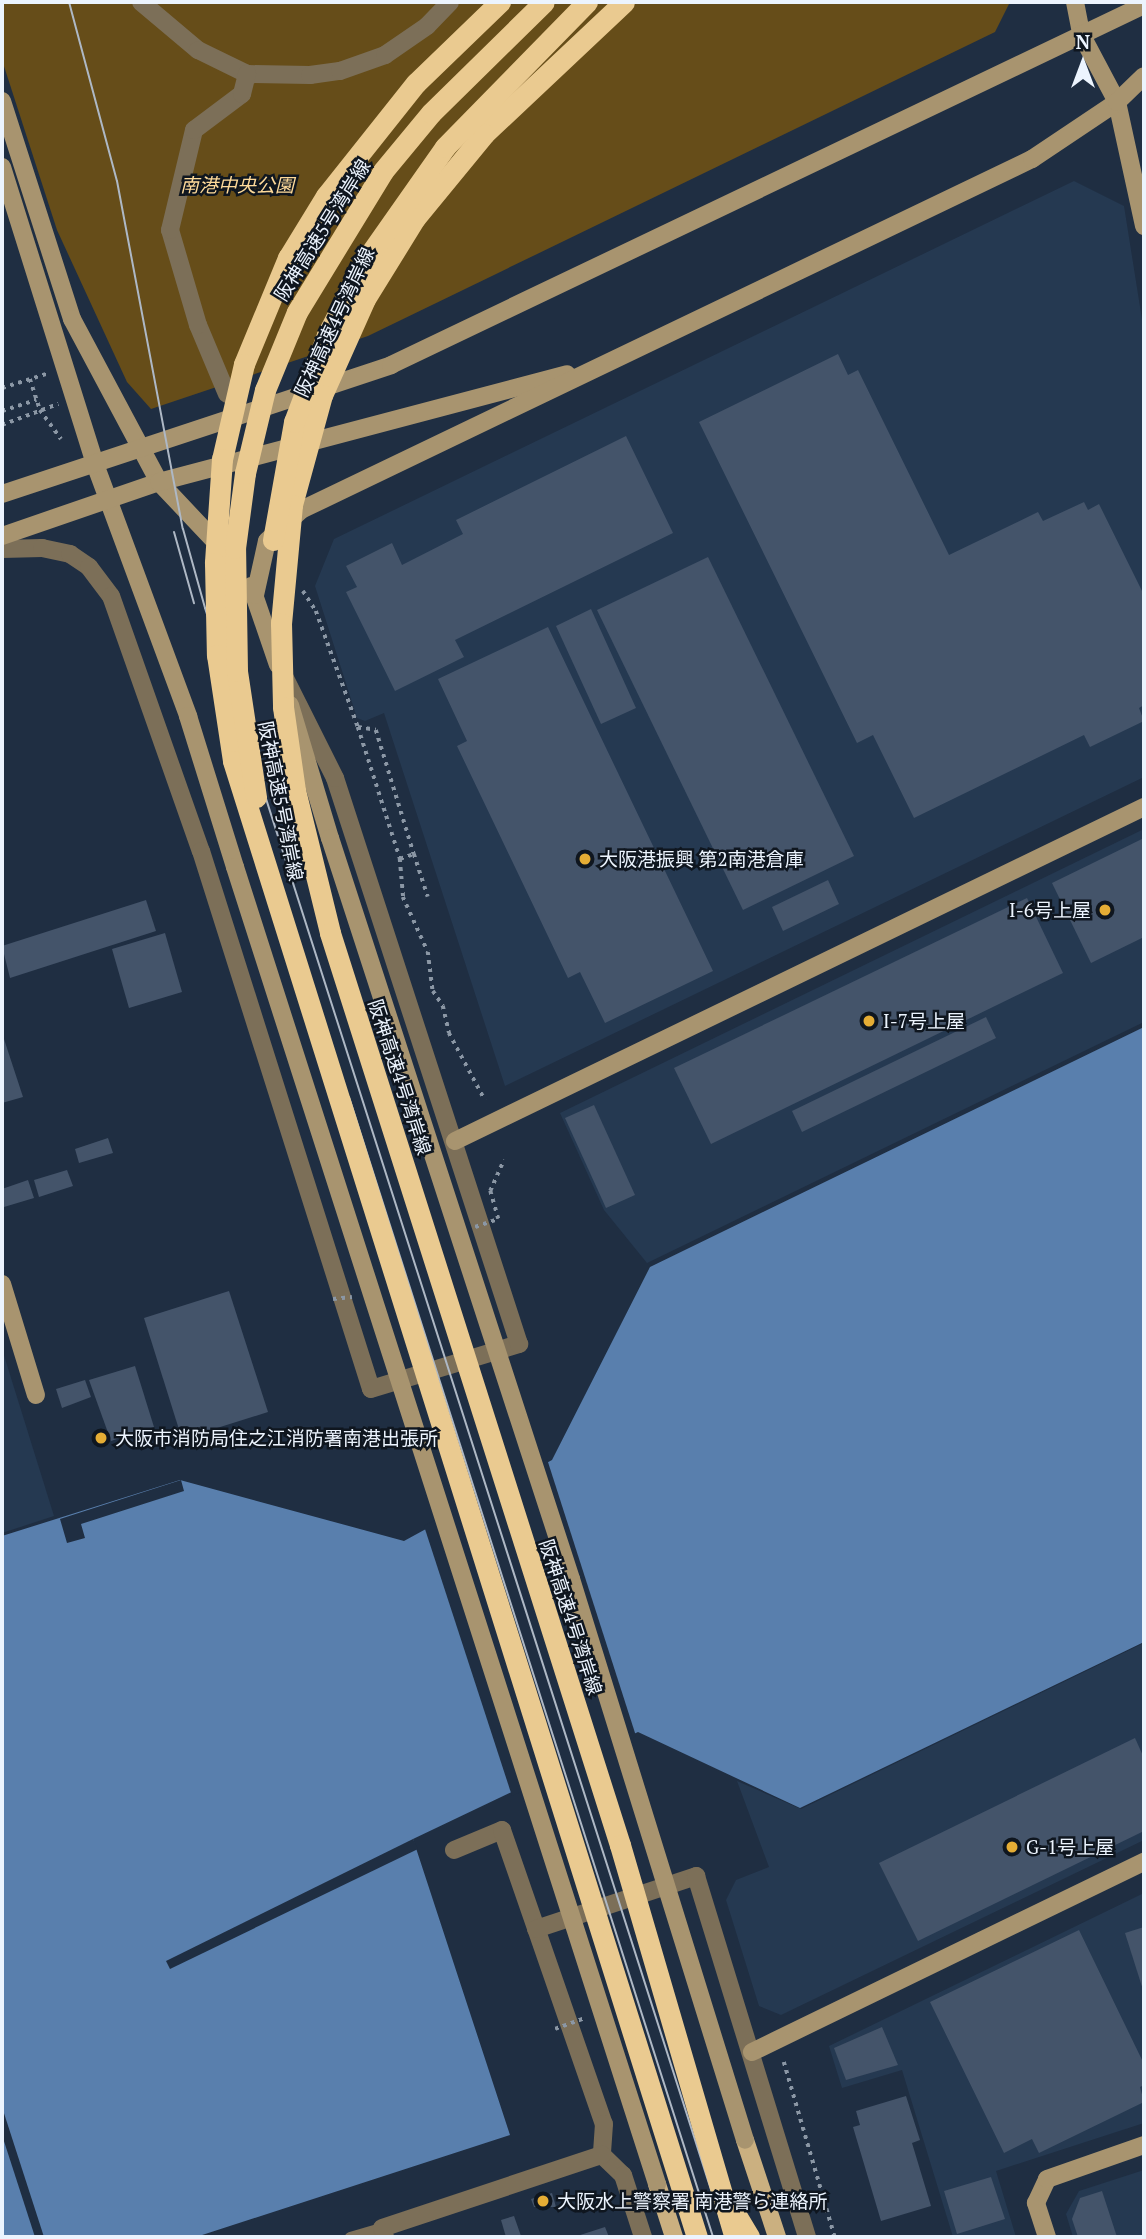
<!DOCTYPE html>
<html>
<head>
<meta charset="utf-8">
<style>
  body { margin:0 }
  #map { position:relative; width:1146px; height:2239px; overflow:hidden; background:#1f2e42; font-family:"PT Serif","Noto Sans JP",serif }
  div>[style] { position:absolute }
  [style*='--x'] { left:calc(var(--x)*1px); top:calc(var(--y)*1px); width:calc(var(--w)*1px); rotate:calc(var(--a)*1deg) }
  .built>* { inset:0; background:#253951 }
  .green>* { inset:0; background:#664d19 }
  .water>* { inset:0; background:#597fad }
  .pier>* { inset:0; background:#1f2e42 }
  .building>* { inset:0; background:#44546a }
  .path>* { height:3.5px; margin-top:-1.75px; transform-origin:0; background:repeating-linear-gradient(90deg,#8b97a5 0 3.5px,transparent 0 8.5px) }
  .lane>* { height:10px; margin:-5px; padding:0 5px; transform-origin:5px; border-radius:5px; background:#7c6f58 }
  .street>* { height:18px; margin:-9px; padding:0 9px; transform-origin:9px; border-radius:9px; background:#7c6f58 }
  .secondary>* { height:18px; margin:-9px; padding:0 9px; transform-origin:9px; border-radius:9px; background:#a8946f }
  .primary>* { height:18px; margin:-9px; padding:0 9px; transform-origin:9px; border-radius:9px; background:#cbb080 }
  .highway>* { height:21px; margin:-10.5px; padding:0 10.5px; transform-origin:10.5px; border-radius:10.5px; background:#eaca90 }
  .tram>* { height:2px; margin:-1px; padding:0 1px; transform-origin:1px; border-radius:1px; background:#aeb8c5 }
  .path-bridge>* { height:3.5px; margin-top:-1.75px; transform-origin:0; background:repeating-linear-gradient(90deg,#8b97a5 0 3.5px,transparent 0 8.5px) }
  .secondary-bridge>* { height:18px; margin:-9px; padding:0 9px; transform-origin:9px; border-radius:9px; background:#a8946f }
  .highway-bridge>* { height:21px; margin:-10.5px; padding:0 10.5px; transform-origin:10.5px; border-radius:10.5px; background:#eaca90 }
  .dots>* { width:19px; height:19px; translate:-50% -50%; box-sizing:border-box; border:4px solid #0f161f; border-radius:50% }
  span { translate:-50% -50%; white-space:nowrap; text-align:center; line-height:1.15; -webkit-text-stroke:5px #0f161f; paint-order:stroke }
  .park-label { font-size:19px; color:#feda9a; font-style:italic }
  .street-label { font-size:19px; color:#ecf4fe }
  .poi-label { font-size:19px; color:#ecf4fe }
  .left { translate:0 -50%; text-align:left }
  .right { translate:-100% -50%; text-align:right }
  .frame { position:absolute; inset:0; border:4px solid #ecf4fe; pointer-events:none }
  .north { position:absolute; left:1048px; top:28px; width:70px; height:70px; -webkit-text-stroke:5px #0f161f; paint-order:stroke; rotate:0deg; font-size:19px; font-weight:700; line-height:28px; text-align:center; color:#ecf4fe }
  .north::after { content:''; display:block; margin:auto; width:24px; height:32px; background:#ecf4fe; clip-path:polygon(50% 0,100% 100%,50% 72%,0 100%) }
</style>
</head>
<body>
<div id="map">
  <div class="built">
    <i style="clip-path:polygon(1074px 181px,1124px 206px,1144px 332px,1144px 777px,505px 1086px,384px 713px,365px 721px,357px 718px,315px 586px,334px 539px)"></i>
    <i style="clip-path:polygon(1144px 829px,1144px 1022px,647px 1263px,604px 1210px,560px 1113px)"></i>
    <i style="clip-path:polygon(2px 1349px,54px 1516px,2px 1533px)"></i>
    <i style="clip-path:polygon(1144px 1643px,1144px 1840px,781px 2015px,759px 2006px,726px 1900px,736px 1880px,769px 1867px,737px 1781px,801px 1809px)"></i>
    <i style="clip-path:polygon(1144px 1893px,1144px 2123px,996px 2171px,1016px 2237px,953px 2237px,902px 2070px,842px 2088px,829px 2046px)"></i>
    <i style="clip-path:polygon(1144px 2170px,1144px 2237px,1073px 2237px,1066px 2214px,1079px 2191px)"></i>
  </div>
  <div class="green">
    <i style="clip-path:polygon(2px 2px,1010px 2px,995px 32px,368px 336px,151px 409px,127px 382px,57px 230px,2px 60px)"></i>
  </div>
  <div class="water">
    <i style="clip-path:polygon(1144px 1027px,1144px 1642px,800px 1808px,638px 1732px,413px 1839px,510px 2135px,196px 2237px,2px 2237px,2px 1536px,180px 1480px,404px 1541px,552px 1460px,650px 1267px)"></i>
  </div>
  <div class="pier">
    <i style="clip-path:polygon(547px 1459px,636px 1736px,512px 1796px,424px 1526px)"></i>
    <i style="clip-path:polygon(181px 1480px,184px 1491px,81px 1524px,85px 1538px,67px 1543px,60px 1519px)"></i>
    <i style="clip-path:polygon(413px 1839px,418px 1849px,170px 1969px,166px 1961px)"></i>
    <i style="clip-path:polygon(2px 2107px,44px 2237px,35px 2237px,2px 2135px)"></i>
  </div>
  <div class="building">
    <i style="clip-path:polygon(838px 354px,848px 375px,858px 370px,949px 555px,1038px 512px,1043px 521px,1084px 502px,1088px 510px,1099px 504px,1144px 595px,1144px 705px,1139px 708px,1144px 721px,1090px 747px,1084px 735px,914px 818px,873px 735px,857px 743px,699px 422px)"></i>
    <i style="clip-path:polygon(626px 436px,673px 533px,455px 640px,464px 657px,395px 691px,346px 592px,357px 587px,346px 566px,392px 543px,402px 565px,463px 534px,456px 520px)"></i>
    <i style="clip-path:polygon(708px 557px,854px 856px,743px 910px,597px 610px)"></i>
    <i style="clip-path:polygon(591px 609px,636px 708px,601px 724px,556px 626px)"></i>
    <i style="clip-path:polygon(548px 627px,713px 971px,605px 1023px,580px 972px,568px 978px,457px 746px,467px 741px,438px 679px)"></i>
    <i style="clip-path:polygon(1144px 838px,1144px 937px,1091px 963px,1052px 883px)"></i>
    <i style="clip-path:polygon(828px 880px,839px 904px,783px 931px,772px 907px)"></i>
    <i style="clip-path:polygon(1027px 898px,1063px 973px,711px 1144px,674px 1068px)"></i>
    <i style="clip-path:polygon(146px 900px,156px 931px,10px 978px,2px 946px)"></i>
    <i style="clip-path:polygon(165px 933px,182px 992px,129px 1008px,112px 949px)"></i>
    <i style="clip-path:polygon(986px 1017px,996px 1038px,802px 1132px,792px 1111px)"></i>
    <i style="clip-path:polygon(2px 1033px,23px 1097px,2px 1103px)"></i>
    <i style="clip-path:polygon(594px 1105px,635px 1195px,606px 1208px,565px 1118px)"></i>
    <i style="clip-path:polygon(108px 1138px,113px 1153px,79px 1163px,75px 1149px)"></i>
    <i style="clip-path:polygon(67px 1170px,73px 1186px,39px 1197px,34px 1180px)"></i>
    <i style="clip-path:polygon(28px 1180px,34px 1198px,4px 1207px,2px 1189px)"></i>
    <i style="clip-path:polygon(229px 1291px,268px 1412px,182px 1439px,144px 1318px)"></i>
    <i style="clip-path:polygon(135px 1366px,154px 1427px,111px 1441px,89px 1380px)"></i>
    <i style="clip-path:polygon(85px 1380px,91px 1397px,62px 1408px,56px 1389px)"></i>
    <i style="clip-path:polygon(1135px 1738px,1144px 1758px,1144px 1831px,918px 1941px,879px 1863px)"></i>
    <i style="clip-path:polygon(1144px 1927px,1144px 1993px,1125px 1933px)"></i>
    <i style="clip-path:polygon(1079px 1930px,1144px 2064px,1144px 2085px,1140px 2087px,1144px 2102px,1039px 2153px,1032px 2139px,1004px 2153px,930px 2002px)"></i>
    <i style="clip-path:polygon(882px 2027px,898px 2065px,846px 2080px,834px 2048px)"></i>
    <i style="clip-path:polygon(906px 2096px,920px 2140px,912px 2143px,931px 2206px,881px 2221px,853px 2127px,860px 2125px,856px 2111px)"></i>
    <i style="clip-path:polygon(991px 2177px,1005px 2219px,957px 2234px,944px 2191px)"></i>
    <i style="clip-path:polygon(1102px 2191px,1117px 2237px,1078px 2237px,1072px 2219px,1080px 2198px)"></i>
    <i style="clip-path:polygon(552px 2193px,556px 2207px,534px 2207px,531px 2199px)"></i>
    <i style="clip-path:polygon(514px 2216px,521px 2236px,506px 2237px,501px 2220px)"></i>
    <i style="clip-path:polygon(605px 2227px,609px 2237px,574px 2237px)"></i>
  </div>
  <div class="path">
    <i style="--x:30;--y:379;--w:33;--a:72"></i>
    <i style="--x:40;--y:410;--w:36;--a:54"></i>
    <i style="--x:2;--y:388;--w:49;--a:-17.7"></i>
    <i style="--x:2;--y:411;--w:36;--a:-18"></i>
    <i style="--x:2;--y:425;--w:60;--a:-20.6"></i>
    <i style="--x:303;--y:591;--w:24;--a:57"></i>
    <i style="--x:316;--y:611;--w:123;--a:70.1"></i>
    <i style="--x:358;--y:727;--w:139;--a:72.3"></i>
    <i style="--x:400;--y:859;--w:38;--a:85"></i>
    <i style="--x:403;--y:897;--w:60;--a:65.6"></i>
    <i style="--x:428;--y:952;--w:39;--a:83"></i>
    <i style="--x:433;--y:991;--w:18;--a:56"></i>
    <i style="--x:443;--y:1006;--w:28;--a:77"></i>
    <i style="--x:449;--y:1033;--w:76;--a:61.8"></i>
    <i style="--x:358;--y:727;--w:18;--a:9"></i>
    <i style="--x:376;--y:730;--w:130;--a:73"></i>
    <i style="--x:400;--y:859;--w:15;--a:-20"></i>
    <i style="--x:414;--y:854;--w:45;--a:72"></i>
    <i style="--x:490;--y:1191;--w:34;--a:-66"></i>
    <i style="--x:784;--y:2062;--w:182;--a:73.8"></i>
  </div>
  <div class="lane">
    <i style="--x:350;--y:2237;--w:33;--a:-16"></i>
  </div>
  <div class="street">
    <i style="--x:141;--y:2;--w:75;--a:40.1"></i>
    <i style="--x:198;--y:50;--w:55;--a:26.1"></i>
    <i style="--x:247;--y:74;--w:63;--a:0.9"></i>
    <i style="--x:310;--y:75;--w:30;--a:-8"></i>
    <i style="--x:340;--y:71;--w:48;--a:-19.6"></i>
    <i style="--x:385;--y:55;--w:51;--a:-34.6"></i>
    <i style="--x:427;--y:26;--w:33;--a:-46"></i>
    <i style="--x:227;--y:394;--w:75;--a:-112.8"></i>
    <i style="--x:198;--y:325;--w:99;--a:-106.4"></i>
    <i style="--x:170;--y:230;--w:103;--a:-76.5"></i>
    <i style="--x:194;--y:130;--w:60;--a:-36.9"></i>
    <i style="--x:242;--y:94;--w:21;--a:-76"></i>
    <i style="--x:2;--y:549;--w:40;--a:-1.4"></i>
    <i style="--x:42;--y:548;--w:29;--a:12"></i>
    <i style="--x:70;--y:554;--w:23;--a:34"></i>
    <i style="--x:89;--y:567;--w:36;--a:53"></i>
    <i style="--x:111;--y:596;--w:270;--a:70.6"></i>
    <i style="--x:201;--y:851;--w:564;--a:72.46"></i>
    <i style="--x:371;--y:1389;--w:155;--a:-16.9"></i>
    <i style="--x:519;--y:1344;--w:595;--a:-108.01"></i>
    <i style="--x:335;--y:778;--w:116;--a:-116.6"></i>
    <i style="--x:454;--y:1850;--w:52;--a:-22.6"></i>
    <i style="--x:502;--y:1830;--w:311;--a:70.9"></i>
    <i style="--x:604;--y:2124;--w:31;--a:94"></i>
    <i style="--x:536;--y:1929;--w:169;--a:-18.3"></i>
    <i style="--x:696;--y:1876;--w:378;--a:72.9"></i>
    <i style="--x:602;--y:2155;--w:29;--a:44"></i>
    <i style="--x:623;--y:2175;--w:65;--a:72.1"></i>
    <i style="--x:385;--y:2237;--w:9;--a:-108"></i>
    <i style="--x:382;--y:2228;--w:232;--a:-18.4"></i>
  </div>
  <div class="secondary">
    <i style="--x:1075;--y:2;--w:33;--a:79"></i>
    <i style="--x:1081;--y:34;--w:77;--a:62.1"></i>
    <i style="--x:1117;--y:102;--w:127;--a:77.7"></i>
    <i style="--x:2;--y:101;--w:229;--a:72.2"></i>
    <i style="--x:72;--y:319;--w:185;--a:61.9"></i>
    <i style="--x:159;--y:482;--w:93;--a:46.7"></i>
    <i style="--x:2;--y:167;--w:311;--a:72.6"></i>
    <i style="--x:95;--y:464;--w:269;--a:69.7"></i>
    <i style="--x:188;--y:716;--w:158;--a:72.7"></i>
    <i style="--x:2;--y:494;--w:410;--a:-18.3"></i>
    <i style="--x:391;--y:365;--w:835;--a:-25.55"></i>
    <i style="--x:2;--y:536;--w:166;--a:-19"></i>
    <i style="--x:159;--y:482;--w:422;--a:-14.8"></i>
    <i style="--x:251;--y:586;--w:83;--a:71.1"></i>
    <i style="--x:255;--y:595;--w:55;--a:-77.5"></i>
    <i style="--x:267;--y:541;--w:46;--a:-42.4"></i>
    <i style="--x:301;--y:510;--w:811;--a:-25.65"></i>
    <i style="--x:1032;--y:159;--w:102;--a:-33.8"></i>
    <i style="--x:1117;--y:102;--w:37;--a:-44"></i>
    <i style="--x:290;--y:705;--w:139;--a:73.3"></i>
    <i style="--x:455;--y:1141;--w:766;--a:-25.86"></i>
    <i style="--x:2;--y:1284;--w:116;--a:73"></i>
    <i style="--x:752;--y:2052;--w:436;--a:-25.9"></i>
    <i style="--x:1047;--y:2237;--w:36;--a:-108"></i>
    <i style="--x:1036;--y:2203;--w:26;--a:-65"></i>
    <i style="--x:1047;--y:2179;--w:103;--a:-19.3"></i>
  </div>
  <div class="primary">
    <i style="--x:745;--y:2140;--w:102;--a:71.7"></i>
    <i style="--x:657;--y:2184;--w:56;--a:72.2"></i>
  </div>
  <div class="highway">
    <i style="--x:244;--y:364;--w:115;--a:-67.5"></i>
    <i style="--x:288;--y:258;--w:73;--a:-58.5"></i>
    <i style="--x:326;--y:196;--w:144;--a:-51.5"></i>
    <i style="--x:416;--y:83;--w:117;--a:-44"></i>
    <i style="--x:730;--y:2205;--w:37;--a:59"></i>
  </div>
  <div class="tram">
    <i style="--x:69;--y:2;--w:185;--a:75"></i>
    <i style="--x:117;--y:181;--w:354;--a:79.3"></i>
    <i style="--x:183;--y:529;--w:82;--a:74.4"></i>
    <i style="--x:205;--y:608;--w:1710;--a:72.26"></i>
    <i style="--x:174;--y:532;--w:74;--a:74.3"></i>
    <i style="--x:349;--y:1097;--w:1197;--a:72.29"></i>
  </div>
  <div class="path-bridge">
    <i style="--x:475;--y:1227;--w:24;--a:-19"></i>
    <i style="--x:498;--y:1219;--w:29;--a:-106"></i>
    <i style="--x:333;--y:1299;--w:19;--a:-6"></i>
    <i style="--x:555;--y:2029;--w:33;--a:-20"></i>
  </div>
  <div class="secondary-bridge">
    <i style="--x:330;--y:838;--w:779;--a:71.98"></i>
    <i style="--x:571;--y:1579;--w:587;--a:72.77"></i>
    <i style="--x:235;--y:867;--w:1383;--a:72.23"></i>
  </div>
  <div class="highway-bridge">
    <i style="--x:624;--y:2;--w:192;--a:136.7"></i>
    <i style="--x:484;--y:134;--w:109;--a:129.4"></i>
    <i style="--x:415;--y:218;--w:95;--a:121.7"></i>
    <i style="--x:365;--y:299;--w:105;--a:114.1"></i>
    <i style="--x:322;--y:395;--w:114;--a:105.3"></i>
    <i style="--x:292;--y:505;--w:119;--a:95.3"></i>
    <i style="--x:281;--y:623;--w:84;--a:88.6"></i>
    <i style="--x:283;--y:707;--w:84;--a:81.8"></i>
    <i style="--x:295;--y:790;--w:147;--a:76.2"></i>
    <i style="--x:330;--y:933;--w:957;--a:72.36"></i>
    <i style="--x:620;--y:1845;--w:409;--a:73.7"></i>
    <i style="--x:244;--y:364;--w:98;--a:103"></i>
    <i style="--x:222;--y:459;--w:104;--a:93.9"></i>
    <i style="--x:215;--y:563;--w:92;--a:88.8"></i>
    <i style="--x:217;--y:655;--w:107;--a:81.4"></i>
    <i style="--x:233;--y:761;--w:1547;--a:72.55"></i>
    <i style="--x:273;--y:540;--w:120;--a:-79.9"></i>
    <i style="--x:294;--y:422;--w:93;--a:-69.2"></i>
    <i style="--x:327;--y:335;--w:83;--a:-62.8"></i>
    <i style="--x:365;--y:261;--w:139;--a:-54.9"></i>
    <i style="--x:445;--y:147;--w:203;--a:-45.6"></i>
    <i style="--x:256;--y:797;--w:127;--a:-98.6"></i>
    <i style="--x:237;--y:671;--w:123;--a:-90.9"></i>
    <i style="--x:235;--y:548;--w:76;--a:-82.4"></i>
    <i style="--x:245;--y:473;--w:85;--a:-76.5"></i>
    <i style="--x:265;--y:390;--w:84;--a:-67.7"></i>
    <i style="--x:297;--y:312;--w:165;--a:-58.6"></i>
    <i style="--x:383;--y:171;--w:75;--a:-50.4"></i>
    <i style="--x:431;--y:113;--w:158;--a:-44.5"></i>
  </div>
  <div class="dots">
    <i style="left:585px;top:859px;background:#e5ad35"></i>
    <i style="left:1105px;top:910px;background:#e5ad35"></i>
    <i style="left:869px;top:1021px;background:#e5ad35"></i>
    <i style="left:101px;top:1438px;background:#e5ad35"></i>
    <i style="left:1012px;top:1847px;background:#e5ad35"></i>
    <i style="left:543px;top:2201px;background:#e5ad35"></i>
  </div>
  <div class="park-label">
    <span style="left:237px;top:185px">南港中央公園</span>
  </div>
  <div class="street-label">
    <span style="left:322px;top:230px;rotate:-58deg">阪神高速5号湾岸線</span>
    <span style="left:334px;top:322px;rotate:-65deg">阪神高速4号湾岸線</span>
    <span style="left:281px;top:801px;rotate:79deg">阪神高速5号湾岸線</span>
    <span style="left:400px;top:1077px;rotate:72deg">阪神高速4号湾岸線</span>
    <span style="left:571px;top:1617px;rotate:72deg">阪神高速4号湾岸線</span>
  </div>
  <div class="poi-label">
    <span class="left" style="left:599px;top:859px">大阪港振興 第2南港倉庫</span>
    <span class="right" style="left:1091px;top:910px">I-6号上屋</span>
    <span class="left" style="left:883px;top:1021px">I-7号上屋</span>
    <span class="left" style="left:115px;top:1438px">大阪市消防局住之江消防署南港出張所</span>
    <span class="left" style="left:1026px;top:1847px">G-1号上屋</span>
    <span class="left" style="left:557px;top:2201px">大阪水上警察署 南港警ら連絡所</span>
  </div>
  <div class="frame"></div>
  <div class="north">N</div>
</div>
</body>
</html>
